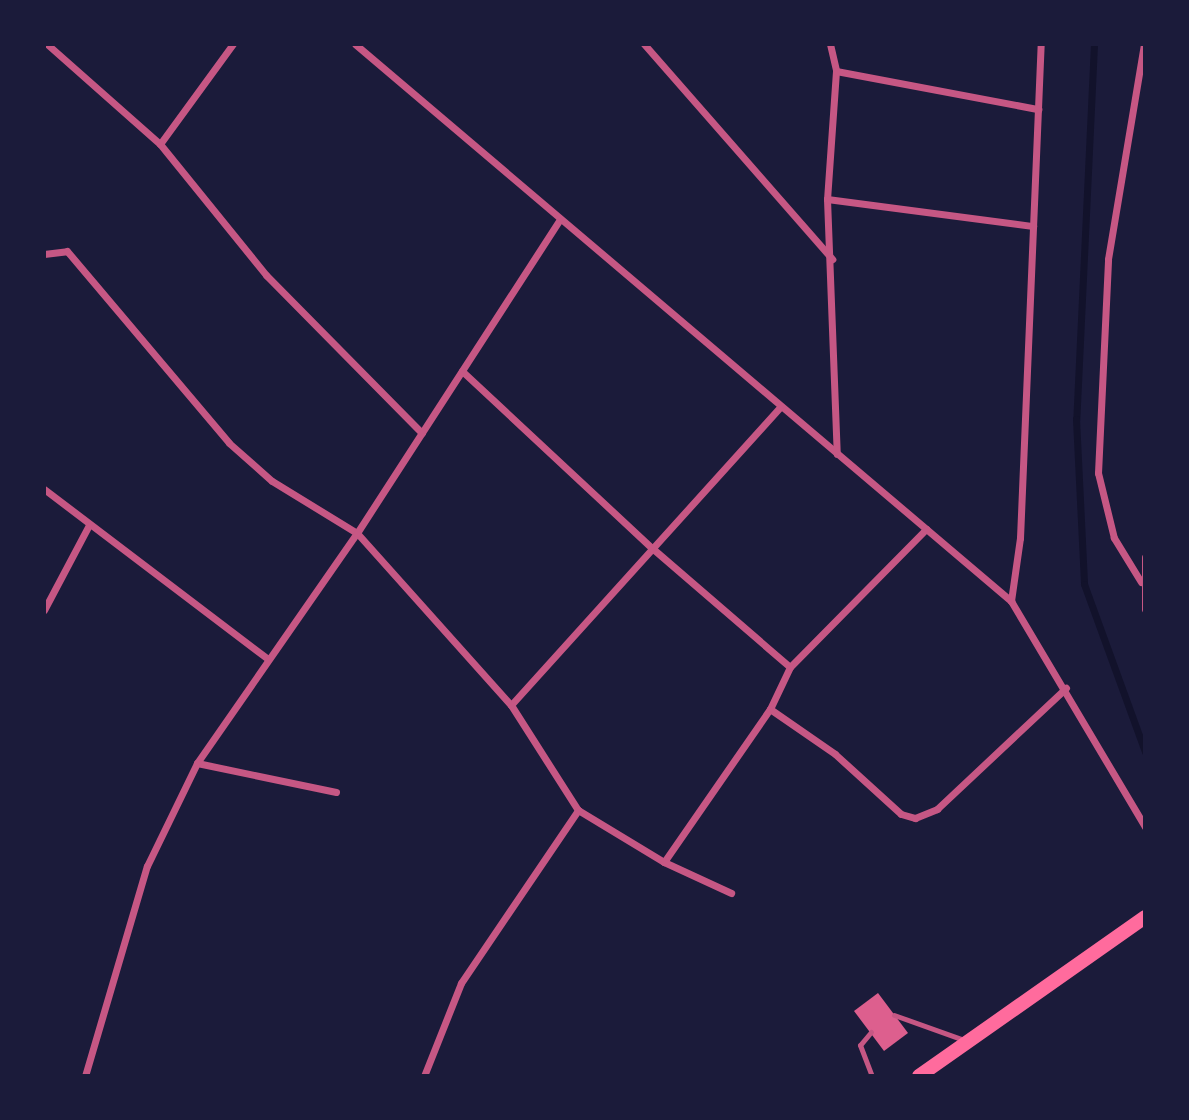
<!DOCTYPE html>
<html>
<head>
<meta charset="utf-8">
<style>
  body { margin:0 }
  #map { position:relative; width:1189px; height:1120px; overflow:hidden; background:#1b1b3a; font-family:Ubuntu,sans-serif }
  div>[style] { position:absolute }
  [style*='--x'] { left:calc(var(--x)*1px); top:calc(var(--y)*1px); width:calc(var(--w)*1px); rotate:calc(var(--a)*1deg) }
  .stream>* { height:7px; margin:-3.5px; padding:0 3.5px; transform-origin:3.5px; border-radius:3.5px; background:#12122b }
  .building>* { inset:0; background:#dd5f8e }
  .service>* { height:5px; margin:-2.5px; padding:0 2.5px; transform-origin:2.5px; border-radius:2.5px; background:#c65784 }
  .minor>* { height:7px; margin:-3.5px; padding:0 3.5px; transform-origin:3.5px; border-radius:3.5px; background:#c65784 }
  .secondary>* { height:14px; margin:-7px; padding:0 7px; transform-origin:7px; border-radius:7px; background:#ff6b9d }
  span { translate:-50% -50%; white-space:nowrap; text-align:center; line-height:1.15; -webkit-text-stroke:6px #1b1b3a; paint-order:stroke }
  .frame { position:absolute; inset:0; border:46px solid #1b1b3a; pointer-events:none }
</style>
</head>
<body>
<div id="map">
  <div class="stream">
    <i style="--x:1094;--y:44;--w:375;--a:92.7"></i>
    <i style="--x:1076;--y:419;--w:165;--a:87.2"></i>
    <i style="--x:1084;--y:584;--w:179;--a:70"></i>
  </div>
  <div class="building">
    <i style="clip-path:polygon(878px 993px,908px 1033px,884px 1051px,854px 1011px)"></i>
  </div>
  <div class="service">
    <i style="--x:894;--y:1015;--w:74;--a:19.7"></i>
    <i style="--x:871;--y:1032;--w:17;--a:130"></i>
    <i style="--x:860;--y:1045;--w:33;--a:69"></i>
  </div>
  <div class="minor">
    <i style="--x:47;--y:44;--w:151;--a:41.5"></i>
    <i style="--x:160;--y:144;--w:169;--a:51"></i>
    <i style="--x:266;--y:275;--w:222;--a:45.4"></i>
    <i style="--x:355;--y:44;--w:861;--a:40.33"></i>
    <i style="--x:1011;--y:601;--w:263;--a:59.3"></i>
    <i style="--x:644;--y:44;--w:286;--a:48.8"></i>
    <i style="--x:830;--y:44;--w:28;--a:77"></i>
    <i style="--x:836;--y:71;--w:128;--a:94"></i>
    <i style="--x:827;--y:199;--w:255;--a:87.8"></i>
    <i style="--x:836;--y:71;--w:206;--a:10.7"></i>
    <i style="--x:160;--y:144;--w:124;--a:-53.9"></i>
    <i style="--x:827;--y:199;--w:208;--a:7.5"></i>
    <i style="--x:44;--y:254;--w:23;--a:-7"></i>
    <i style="--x:67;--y:251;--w:251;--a:49.8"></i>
    <i style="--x:229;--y:443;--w:57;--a:41.5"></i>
    <i style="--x:272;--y:481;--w:100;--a:31.5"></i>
    <i style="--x:357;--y:533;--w:231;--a:48.2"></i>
    <i style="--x:511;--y:705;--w:125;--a:57.5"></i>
    <i style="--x:578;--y:810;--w:100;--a:31.2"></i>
    <i style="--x:664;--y:862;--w:186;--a:-55.3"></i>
    <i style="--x:770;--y:709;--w:47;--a:-64.5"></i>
    <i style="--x:790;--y:667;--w:194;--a:-45.4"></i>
    <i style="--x:462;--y:371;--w:260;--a:43"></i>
    <i style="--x:652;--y:548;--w:182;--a:40.8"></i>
    <i style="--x:44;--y:489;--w:280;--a:37.2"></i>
    <i style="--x:1145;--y:557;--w:52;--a:90"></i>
    <i style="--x:1141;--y:582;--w:52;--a:-121.5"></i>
    <i style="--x:1114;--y:538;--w:67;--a:-103.8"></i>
    <i style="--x:1098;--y:473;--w:214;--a:-87.3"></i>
    <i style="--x:1108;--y:259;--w:218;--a:-80.5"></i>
    <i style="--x:1011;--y:601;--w:64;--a:-81.9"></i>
    <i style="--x:1020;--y:538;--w:494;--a:-87.6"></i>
    <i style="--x:44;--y:610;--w:96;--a:-62.1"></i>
    <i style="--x:511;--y:705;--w:401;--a:-47.9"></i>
    <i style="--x:770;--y:709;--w:79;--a:34.7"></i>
    <i style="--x:835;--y:754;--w:89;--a:42.3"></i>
    <i style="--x:901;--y:814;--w:15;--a:16"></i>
    <i style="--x:915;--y:818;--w:24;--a:-22"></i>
    <i style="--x:937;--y:809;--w:177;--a:-43.2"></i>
    <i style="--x:197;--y:763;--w:142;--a:11.8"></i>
    <i style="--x:664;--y:862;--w:74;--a:24.8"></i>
    <i style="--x:85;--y:1076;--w:219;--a:-73.6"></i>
    <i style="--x:147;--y:866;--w:114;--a:-64.1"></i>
    <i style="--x:197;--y:763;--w:280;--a:-55.2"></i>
    <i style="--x:357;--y:533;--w:372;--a:-57.1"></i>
    <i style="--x:424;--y:1076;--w:100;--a:-68.3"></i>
    <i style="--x:461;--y:983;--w:209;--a:-55.9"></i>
  </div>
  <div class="secondary">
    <i style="--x:919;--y:1076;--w:276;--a:-35.1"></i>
  </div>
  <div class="frame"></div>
</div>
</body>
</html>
